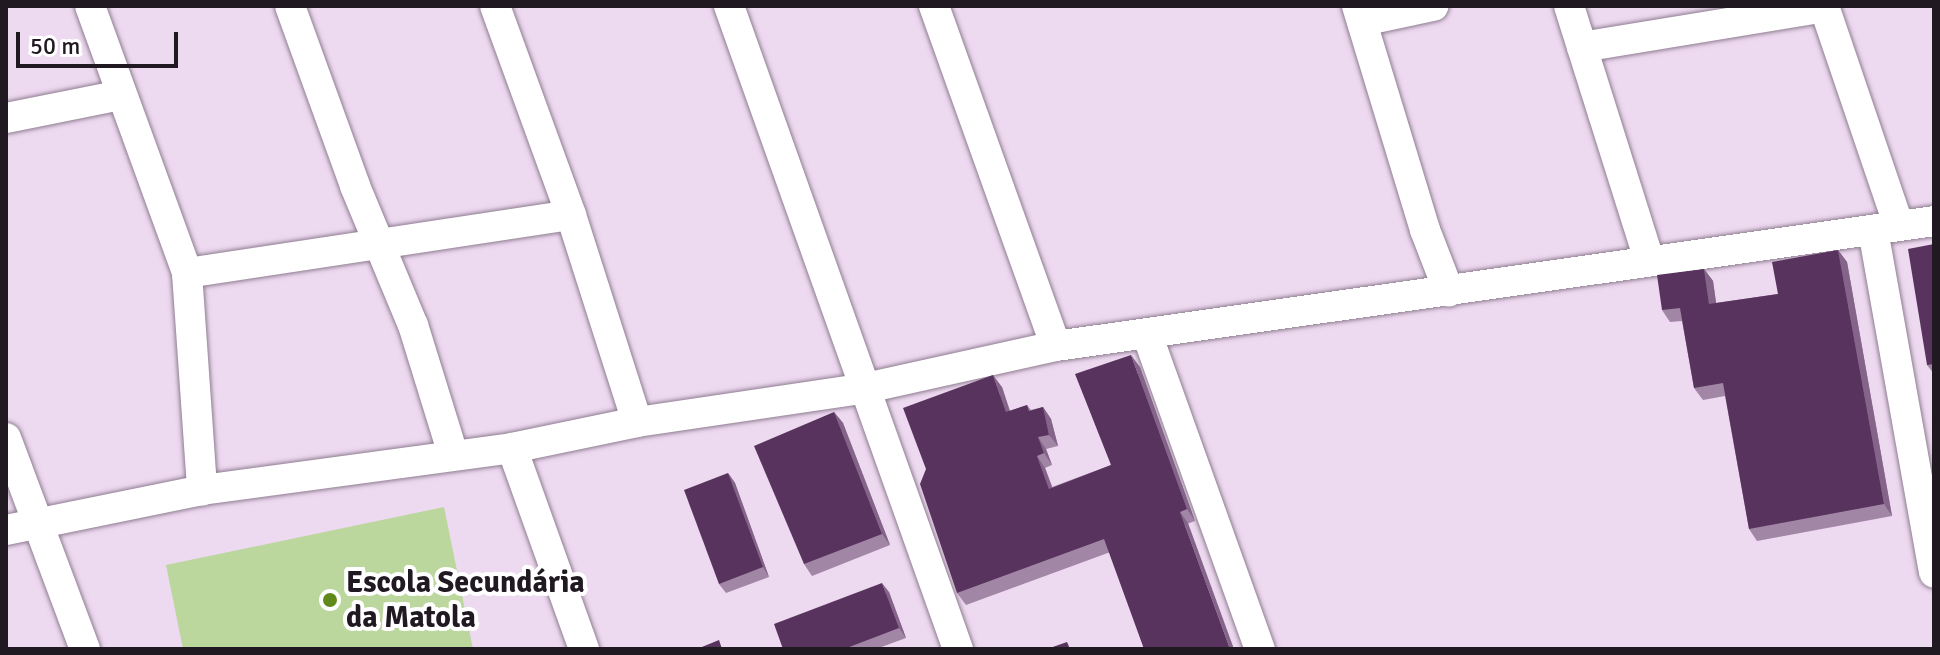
<!DOCTYPE html>
<html>
<head>
<meta charset="utf-8">
<style>
  body { margin:0 }
  #map { position:relative; width:1940px; height:655px; overflow:hidden; background:#edd9f0; font-family:Signika,sans-serif }
  div>[style] { position:absolute }
  [style*='--x'] { left:calc(var(--x)*1px); top:calc(var(--y)*1px); width:calc(var(--w)*1px); rotate:calc(var(--a)*1deg) }
  .green>* { inset:0; background:#bcd79e }
  .roads { filter:drop-shadow(0 0 2px #8f7d91) drop-shadow(0 0 2px #8f7d91) }
  .minor>* { height:30px; margin:-15px; padding:0 15px; transform-origin:15px; border-radius:15px; background:#fff }
  .wall>* { inset:0; background:#a286a6 }
  .shaded-wall>* { inset:0; background:#846589 }
  .building>* { inset:0; background:#57335d }
  .dots>* { width:22px; height:22px; translate:-50% -50%; box-sizing:border-box; border:4px solid #fff; border-radius:50% }
  span { translate:-50% -50%; white-space:nowrap; text-align:center; line-height:1.15; -webkit-text-stroke:8px #fff; paint-order:stroke }
  .poi-label { font-size:30px; color:#201921; font-weight:700 }
  .left { translate:0 -50%; text-align:left }
  .frame { position:absolute; inset:0; border:8px solid #201921; pointer-events:none }
  .scale { position:absolute; left:16px; top:32px; width:162px; height:36px; box-sizing:border-box; border:4px solid #201921; border-top:0; padding-left:10px; font-size:24px; line-height:28px; white-space:nowrap; color:#201921; -webkit-text-stroke:6px #fff; paint-order:stroke }
</style>
</head>
<body>
<div id="map">
  <div class="green">
    <i style="clip-path:polygon(444px 507px,473px 649px,183px 649px,166px 565px)"></i>
  </div>
  <div class="roads">
    <div class="minor">
      <i style="--x:90;--y:6;--w:284;--a:70"></i>
      <i style="--x:187;--y:273;--w:218;--a:86"></i>
      <i style="--x:290;--y:6;--w:191;--a:70.1"></i>
      <i style="--x:355;--y:186;--w:151;--a:67.4"></i>
      <i style="--x:413;--y:325;--w:135;--a:72.8"></i>
      <i style="--x:495;--y:6;--w:222;--a:70"></i>
      <i style="--x:571;--y:215;--w:217;--a:72.3"></i>
      <i style="--x:729;--y:6;--w:683;--a:70.4"></i>
      <i style="--x:934;--y:6;--w:361;--a:70.3"></i>
      <i style="--x:1357;--y:6;--w:234;--a:73.1"></i>
      <i style="--x:1425;--y:230;--w:66;--a:68.8"></i>
      <i style="--x:1569;--y:6;--w:265;--a:72.5"></i>
      <i style="--x:1824;--y:6;--w:232;--a:71.2"></i>
      <i style="--x:1362;--y:21;--w:73;--a:-11.9"></i>
      <i style="--x:1582;--y:47;--w:246;--a:-9.3"></i>
      <i style="--x:6;--y:118;--w:117;--a:-11.3"></i>
      <i style="--x:1873;--y:230;--w:348;--a:79.9"></i>
      <i style="--x:187;--y:273;--w:388;--a:-8.6"></i>
      <i style="--x:1147;--y:334;--w:335;--a:70.3"></i>
      <i style="--x:6;--y:438;--w:225;--a:69.5"></i>
      <i style="--x:512;--y:448;--w:214;--a:70.3"></i>
      <i style="--x:6;--y:530;--w:200;--a:-11.5"></i>
      <i style="--x:202;--y:490;--w:313;--a:-7.7"></i>
      <i style="--x:512;--y:448;--w:128;--a:-11.7"></i>
      <i style="--x:637;--y:422;--w:232;--a:-8.4"></i>
      <i style="--x:866;--y:388;--w:195;--a:-12.5"></i>
      <i style="--x:1056;--y:346;--w:887;--a:-8.1"></i>
    </div>
  </div>
  <div class="wall">
    <i style="clip-path:polygon(1934px 244px,1934px 374px,1927px 365px)"></i>
    <i style="clip-path:polygon(1838px 250px,1847px 262px,1892px 516px,1757px 541px,1749px 529px,1725px 396px,1703px 400px,1694px 388px,1682px 321px,1670px 322px,1662px 310px,1704px 269px,1713px 281px,1716px 303px,1778px 294px)"></i>
    <i style="clip-path:polygon(1140px 367px,1195px 521px,966px 605px,957px 593px,1002px 387px,1010px 411px,1027px 405px,1031px 410px,1043px 407px,1051px 419px,1058px 446px,1046px 449px,1052px 465px,1045px 468px,1052px 487px,1111px 465px)"></i>
    <i style="clip-path:polygon(834px 412px,843px 423px,890px 545px,812px 576px,804px 564px)"></i>
    <i style="clip-path:polygon(728px 473px,735px 483px,769px 577px,726px 593px,719px 584px)"></i>
    <i style="clip-path:polygon(889px 592px,906px 638px,876px 649px,783px 649px)"></i>
  </div>
  <div class="shaded-wall">
    <i style="clip-path:polygon(1838px 250px,1847px 262px,1892px 516px,1884px 504px)"></i>
    <i style="clip-path:polygon(1704px 269px,1713px 281px,1718px 316px,1709px 304px)"></i>
    <i style="clip-path:polygon(1131px 355px,1140px 367px,1195px 521px,1187px 509px)"></i>
    <i style="clip-path:polygon(993px 375px,1002px 387px,1014px 424px,1006px 412px)"></i>
    <i style="clip-path:polygon(1043px 407px,1051px 419px,1058px 446px,1049px 435px)"></i>
    <i style="clip-path:polygon(834px 412px,843px 423px,890px 545px,882px 534px)"></i>
    <i style="clip-path:polygon(1038px 437px,1046px 449px,1052px 465px,1044px 453px)"></i>
    <i style="clip-path:polygon(1037px 456px,1045px 468px,1057px 500px,1049px 489px)"></i>
    <i style="clip-path:polygon(728px 473px,735px 483px,769px 577px,763px 567px)"></i>
    <i style="clip-path:polygon(1180px 512px,1188px 523px,1234px 649px,1230px 649px)"></i>
    <i style="clip-path:polygon(882px 583px,889px 592px,906px 638px,899px 628px)"></i>
  </div>
  <div class="building">
    <i style="clip-path:polygon(1934px 244px,1934px 364px,1927px 365px,1908px 249px)"></i>
    <i style="clip-path:polygon(1838px 250px,1884px 504px,1749px 529px,1723px 383px,1694px 388px,1680px 308px,1662px 310px,1657px 275px,1704px 269px,1709px 304px,1778px 294px,1772px 262px)"></i>
    <i style="clip-path:polygon(1131px 355px,1187px 509px,1180px 512px,1230px 649px,1144px 649px,1104px 539px,957px 593px,920px 484px,926px 469px,903px 408px,993px 375px,1006px 412px,1027px 405px,1029px 411px,1043px 407px,1049px 435px,1038px 437px,1044px 453px,1037px 456px,1049px 489px,1111px 465px,1075px 374px)"></i>
    <i style="clip-path:polygon(834px 412px,882px 534px,804px 564px,754px 446px)"></i>
    <i style="clip-path:polygon(728px 473px,763px 567px,719px 584px,684px 490px)"></i>
    <i style="clip-path:polygon(882px 583px,899px 628px,844px 649px,783px 649px,774px 624px)"></i>
    <i style="clip-path:polygon(719px 640px,722px 649px,697px 649px)"></i>
    <i style="clip-path:polygon(1067px 642px,1070px 649px,1047px 649px)"></i>
  </div>
  <div class="dots">
    <i style="left:330px;top:600px;background:#608b1a"></i>
  </div>
  <div class="poi-label">
    <span class="left" style="left:346px;top:600px">Escola Secundária<br>da Matola</span>
  </div>
  <div class="frame"></div>
  <div class="scale">50 m</div>
</div>
</body>
</html>
